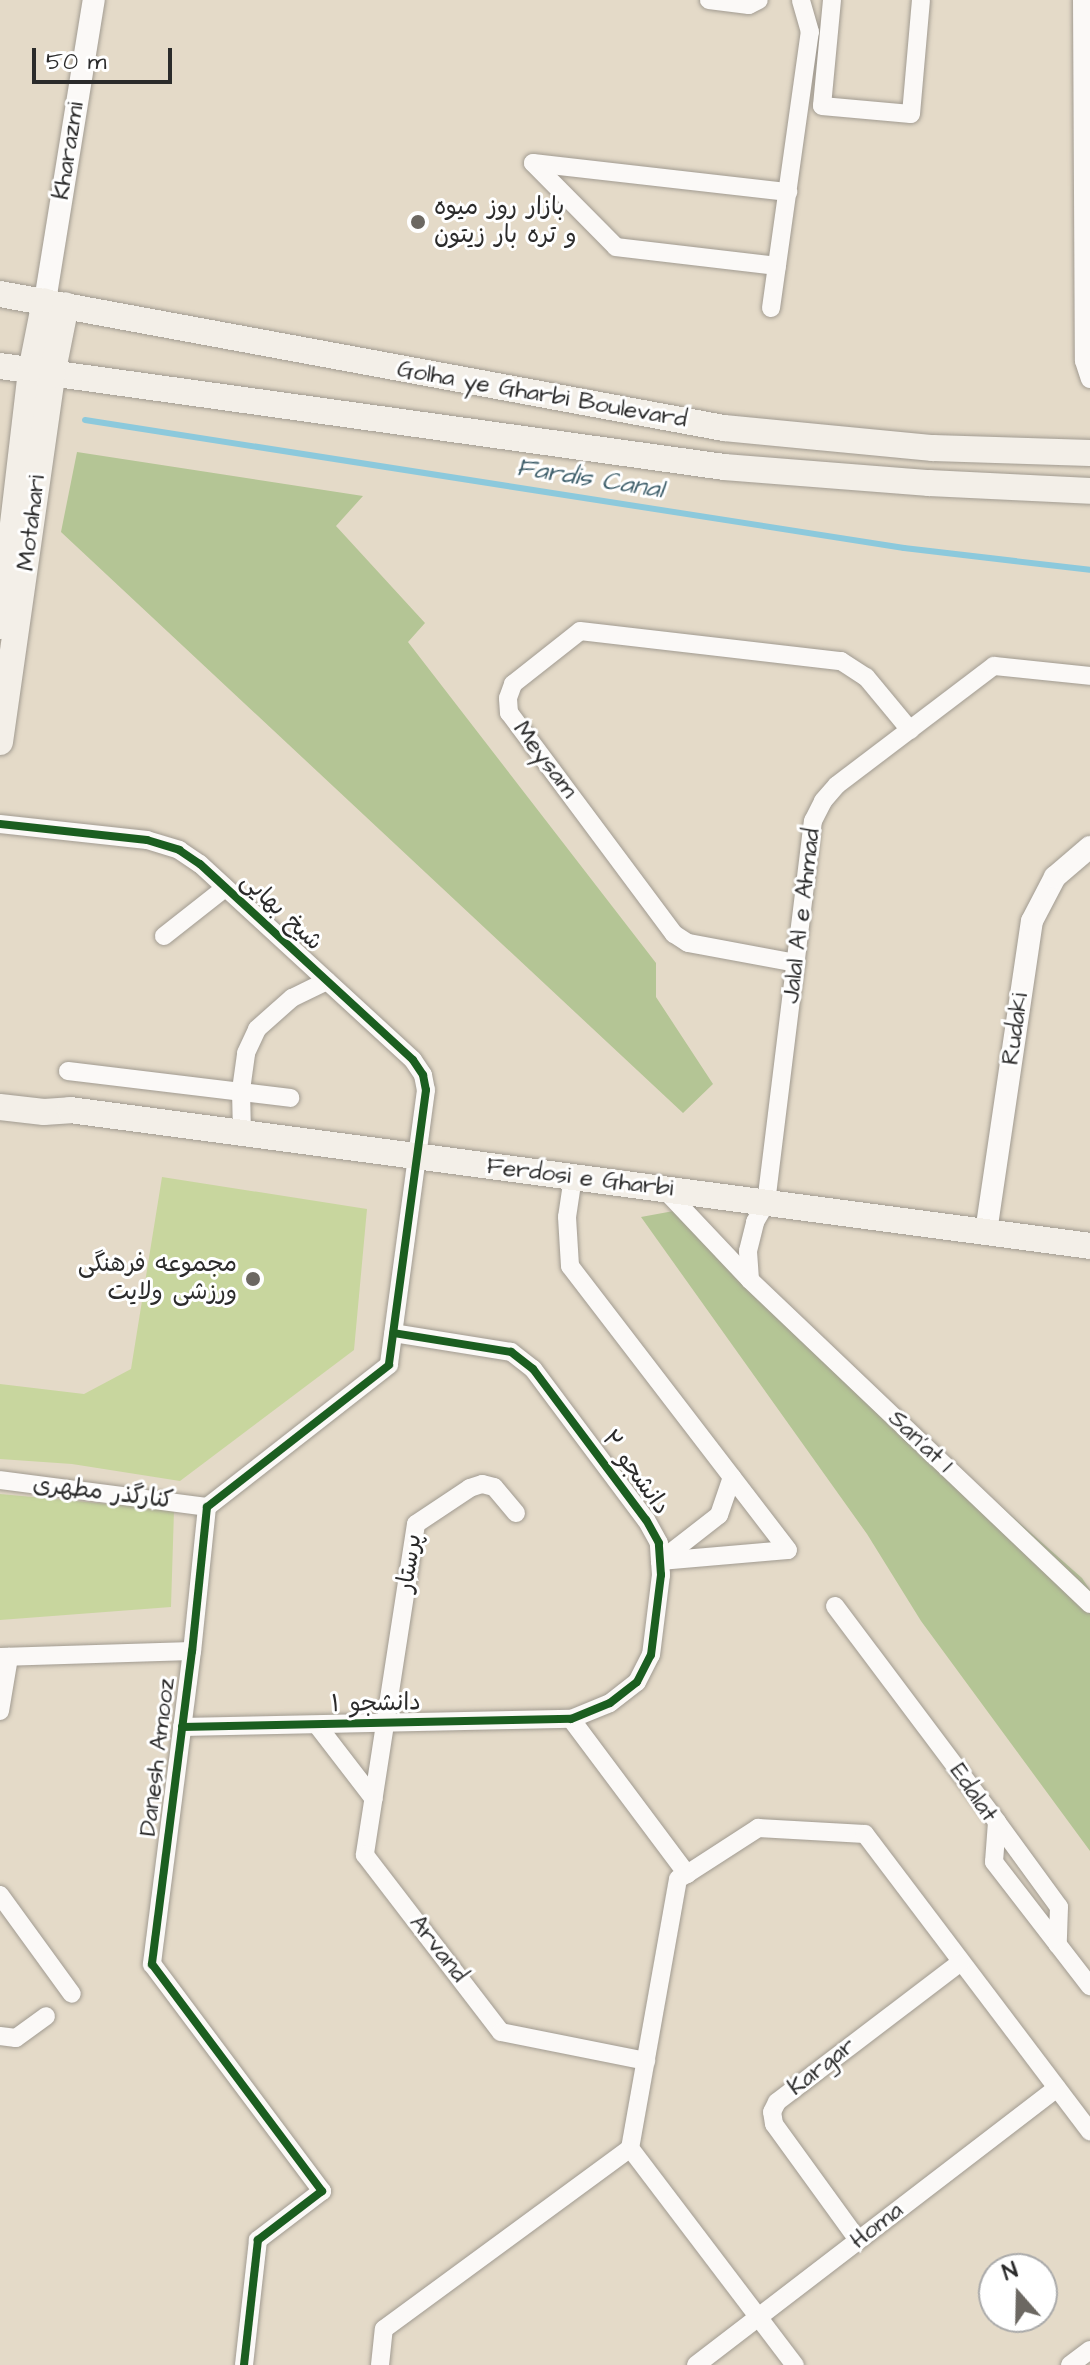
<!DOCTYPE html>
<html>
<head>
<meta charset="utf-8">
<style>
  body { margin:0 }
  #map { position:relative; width:1090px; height:2365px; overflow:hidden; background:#e4dac8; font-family:"Architects Daughter","Playpen Sans Arabic",sans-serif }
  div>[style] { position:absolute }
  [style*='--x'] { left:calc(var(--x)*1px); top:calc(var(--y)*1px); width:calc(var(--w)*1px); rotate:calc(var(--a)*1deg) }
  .green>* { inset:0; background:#c8d69e }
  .forest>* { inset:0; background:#b4c595 }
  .stream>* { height:6px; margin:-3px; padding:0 3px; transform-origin:3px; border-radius:3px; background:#8cc9dc }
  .roads { filter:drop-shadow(0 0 2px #a19b91) drop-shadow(0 0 2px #a19b91) }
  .minor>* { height:18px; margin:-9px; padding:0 9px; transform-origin:9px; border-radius:9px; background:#fbf9f7 }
  .tertiary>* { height:22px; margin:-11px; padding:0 11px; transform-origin:11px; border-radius:11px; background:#fbf9f7 }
  .secondary>* { height:26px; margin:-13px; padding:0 13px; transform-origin:13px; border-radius:13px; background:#f3efe8 }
  .cycleway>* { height:8px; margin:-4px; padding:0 4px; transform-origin:4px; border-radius:4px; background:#1b5e20 }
  .dots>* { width:22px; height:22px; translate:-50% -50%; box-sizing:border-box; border:4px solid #fff; border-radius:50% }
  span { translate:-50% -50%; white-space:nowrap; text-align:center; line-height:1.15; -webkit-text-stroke:6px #fff; paint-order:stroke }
  .street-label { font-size:24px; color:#2b2b2b }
  .poi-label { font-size:24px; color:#2b2b2b }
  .left { translate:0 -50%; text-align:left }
  .right { translate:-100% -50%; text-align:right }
  .water-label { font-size:26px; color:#40606c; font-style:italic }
  .north { position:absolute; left:978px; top:2253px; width:80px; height:80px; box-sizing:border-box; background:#fff; border:2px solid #aaa; border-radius:50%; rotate:340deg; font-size:22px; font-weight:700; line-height:32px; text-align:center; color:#2b2b2b }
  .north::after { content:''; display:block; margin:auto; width:28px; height:36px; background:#6c6862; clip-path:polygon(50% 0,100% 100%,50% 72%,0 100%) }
  .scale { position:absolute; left:32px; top:48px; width:140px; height:36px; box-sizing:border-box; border:4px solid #2b2b2b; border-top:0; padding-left:10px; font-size:24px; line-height:28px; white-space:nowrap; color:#2b2b2b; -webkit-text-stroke:6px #fff; paint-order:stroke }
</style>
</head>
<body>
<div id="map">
  <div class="green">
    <i style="clip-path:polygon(162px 1177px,367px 1209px,354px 1350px,180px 1481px,72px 1464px,0 1459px,0 1384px,84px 1394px,131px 1369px)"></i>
    <i style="clip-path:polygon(0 1494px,174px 1510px,171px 1607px,0 1620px)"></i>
  </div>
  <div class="forest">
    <i style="clip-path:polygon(77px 452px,363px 496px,336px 526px,425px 623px,408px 642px,656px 963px,656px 997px,713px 1084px,683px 1113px,61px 532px)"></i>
    <i style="clip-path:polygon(679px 1210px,920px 1435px,1082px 1578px,1090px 1590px,1090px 1851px,921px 1621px,867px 1534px,641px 1217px)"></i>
  </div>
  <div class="stream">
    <i style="--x:85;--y:420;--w:829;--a:8.88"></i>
    <i style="--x:904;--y:548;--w:187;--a:6.7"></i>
  </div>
  <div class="roads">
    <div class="minor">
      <i style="--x:709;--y:0;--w:40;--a:7.1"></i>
      <i style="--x:749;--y:5;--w:11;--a:-27"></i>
      <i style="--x:832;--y:0;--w:106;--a:95.4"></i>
      <i style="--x:822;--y:106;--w:89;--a:5.1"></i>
      <i style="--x:911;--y:114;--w:114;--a:-85"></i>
      <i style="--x:1082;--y:0;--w:361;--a:89.7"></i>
      <i style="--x:1084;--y:361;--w:19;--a:72"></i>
      <i style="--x:533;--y:163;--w:118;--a:45.3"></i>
      <i style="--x:616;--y:247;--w:162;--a:6.7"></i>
      <i style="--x:533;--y:163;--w:257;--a:6.5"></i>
      <i style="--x:771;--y:308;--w:279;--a:-82"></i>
      <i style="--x:810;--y:32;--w:33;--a:-106"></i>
      <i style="--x:0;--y:824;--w:148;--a:6.2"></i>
      <i style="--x:147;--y:840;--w:34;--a:17"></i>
      <i style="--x:179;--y:850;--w:25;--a:34"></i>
      <i style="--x:200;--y:864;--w:289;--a:42.6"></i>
      <i style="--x:413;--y:1060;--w:18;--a:56"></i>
      <i style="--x:423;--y:1075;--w:15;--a:79"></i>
      <i style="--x:426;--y:1090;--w:277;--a:97.7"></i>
      <i style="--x:389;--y:1365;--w:231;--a:142"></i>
      <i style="--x:207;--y:1507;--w:145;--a:95.9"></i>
      <i style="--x:192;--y:1651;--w:316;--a:97.3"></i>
      <i style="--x:152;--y:1964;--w:284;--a:53.2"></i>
      <i style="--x:322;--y:2191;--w:81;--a:142.6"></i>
      <i style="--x:258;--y:2240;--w:126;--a:96.4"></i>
      <i style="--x:164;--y:936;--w:78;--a:-38.2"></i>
      <i style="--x:796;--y:963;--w:110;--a:-169.5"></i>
      <i style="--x:688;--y:943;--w:17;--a:-147"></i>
      <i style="--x:674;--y:934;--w:276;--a:-126.7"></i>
      <i style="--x:509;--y:713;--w:15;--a:-94"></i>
      <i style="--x:508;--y:698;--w:15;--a:-70"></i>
      <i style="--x:513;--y:684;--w:85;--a:-38.3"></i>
      <i style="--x:580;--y:631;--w:263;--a:6.6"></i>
      <i style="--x:841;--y:661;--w:30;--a:33"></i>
      <i style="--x:866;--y:677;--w:69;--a:50.3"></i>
      <i style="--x:68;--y:1071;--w:224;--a:6.9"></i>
      <i style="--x:242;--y:1134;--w:44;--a:-91.3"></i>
      <i style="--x:241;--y:1090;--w:37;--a:-82"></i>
      <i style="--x:246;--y:1053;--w:26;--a:-65"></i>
      <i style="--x:257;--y:1029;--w:47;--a:-41.5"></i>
      <i style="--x:292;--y:998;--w:39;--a:-26"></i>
      <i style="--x:573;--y:1177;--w:40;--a:98.5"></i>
      <i style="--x:567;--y:1217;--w:49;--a:86.5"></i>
      <i style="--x:570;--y:1266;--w:358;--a:52.5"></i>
      <i style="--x:665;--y:1190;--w:124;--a:46.6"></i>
      <i style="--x:750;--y:1280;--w:470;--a:43.6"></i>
      <i style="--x:750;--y:1280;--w:29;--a:-94"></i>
      <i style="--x:748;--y:1251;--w:30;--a:-76"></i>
      <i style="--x:755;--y:1222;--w:22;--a:-60"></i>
      <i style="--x:766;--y:1203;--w:385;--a:-83"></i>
      <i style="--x:813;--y:821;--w:22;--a:-63"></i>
      <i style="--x:823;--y:801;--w:21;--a:-49"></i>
      <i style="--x:837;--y:785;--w:197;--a:-37.2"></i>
      <i style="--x:994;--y:666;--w:97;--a:5.9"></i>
      <i style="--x:732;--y:1477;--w:40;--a:108.9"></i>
      <i style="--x:719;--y:1515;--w:75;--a:142.1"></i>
      <i style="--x:660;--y:1561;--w:128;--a:-4.9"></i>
      <i style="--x:0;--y:1480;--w:209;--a:7.4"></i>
      <i style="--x:516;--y:1513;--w:34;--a:-130"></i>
      <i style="--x:494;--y:1487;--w:12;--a:-166"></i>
      <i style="--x:482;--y:1484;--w:13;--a:162"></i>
      <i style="--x:470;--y:1488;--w:65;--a:146.3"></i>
      <i style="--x:416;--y:1524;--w:335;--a:98.8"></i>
      <i style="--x:365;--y:1855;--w:223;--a:52.5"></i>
      <i style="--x:501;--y:2032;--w:148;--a:11.3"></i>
      <i style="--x:835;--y:1606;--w:270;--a:53.1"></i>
      <i style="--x:997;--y:1822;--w:40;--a:94.3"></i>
      <i style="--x:994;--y:1862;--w:157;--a:52.3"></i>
      <i style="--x:0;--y:1657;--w:192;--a:-1.8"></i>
      <i style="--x:0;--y:1711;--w:55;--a:-80.5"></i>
      <i style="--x:571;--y:1719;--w:194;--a:53.2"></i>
      <i style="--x:687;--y:1874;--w:10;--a:151"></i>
      <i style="--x:678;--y:1879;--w:273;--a:100.1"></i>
      <i style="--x:630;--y:2148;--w:273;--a:52.8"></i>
      <i style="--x:317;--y:1725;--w:93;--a:52.4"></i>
      <i style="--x:182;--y:1727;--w:389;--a:-1.2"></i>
      <i style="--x:571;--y:1719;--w:42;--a:-22.3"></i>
      <i style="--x:610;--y:1703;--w:34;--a:-38"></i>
      <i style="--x:637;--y:1682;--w:30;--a:-63"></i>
      <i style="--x:651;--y:1655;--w:81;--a:-82.9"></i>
      <i style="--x:661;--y:1575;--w:32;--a:-94"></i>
      <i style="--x:659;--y:1543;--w:26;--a:-119"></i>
      <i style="--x:646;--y:1520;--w:189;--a:-126.8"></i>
      <i style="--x:533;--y:1369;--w:28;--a:-142"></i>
      <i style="--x:511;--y:1352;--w:119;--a:-170.8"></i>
      <i style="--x:997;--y:1822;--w:105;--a:53.9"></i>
      <i style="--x:1059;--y:1907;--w:38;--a:92"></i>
      <i style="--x:687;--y:1874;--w:85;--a:-32.9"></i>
      <i style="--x:758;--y:1828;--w:107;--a:3.2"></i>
      <i style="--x:865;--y:1834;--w:373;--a:52.9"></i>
      <i style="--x:0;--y:1895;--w:122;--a:54"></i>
      <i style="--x:0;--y:2036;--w:16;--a:7"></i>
      <i style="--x:16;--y:2038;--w:37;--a:-36"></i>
      <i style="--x:858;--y:2240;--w:143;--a:-125.9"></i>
      <i style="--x:774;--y:2124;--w:12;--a:-99"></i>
      <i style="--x:772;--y:2112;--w:11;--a:-63"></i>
      <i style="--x:777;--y:2102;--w:231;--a:-37.3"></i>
      <i style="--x:380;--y:2365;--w:36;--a:-84"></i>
      <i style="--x:384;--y:2329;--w:305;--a:-36.3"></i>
      <i style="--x:696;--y:2365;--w:455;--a:-37.5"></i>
      <i style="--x:1070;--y:2365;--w:25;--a:-37"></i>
    </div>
    <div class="tertiary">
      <i style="--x:45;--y:301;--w:305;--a:-80.8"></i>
      <i style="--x:986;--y:1232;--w:314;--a:-81.6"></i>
      <i style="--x:1032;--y:921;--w:50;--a:-62.4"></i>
      <i style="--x:1055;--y:877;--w:46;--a:-40.6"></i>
    </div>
    <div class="secondary">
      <i style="--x:0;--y:294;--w:736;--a:10.49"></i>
      <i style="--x:724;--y:428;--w:210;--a:5.5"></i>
      <i style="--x:933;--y:448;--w:157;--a:1.8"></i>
      <i style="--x:0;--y:366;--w:731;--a:7.94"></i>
      <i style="--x:724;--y:467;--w:206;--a:4.5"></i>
      <i style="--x:929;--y:483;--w:161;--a:2.8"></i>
      <i style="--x:1;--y:626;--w:257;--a:-83.3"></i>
      <i style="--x:31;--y:371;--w:71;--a:-78.7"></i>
      <i style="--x:0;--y:742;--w:371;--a:-81.9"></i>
      <i style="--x:52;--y:375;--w:71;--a:-78.7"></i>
      <i style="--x:0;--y:1107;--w:44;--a:6.5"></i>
      <i style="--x:44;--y:1112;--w:26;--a:-4"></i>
      <i style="--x:70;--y:1110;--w:1029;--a:7.59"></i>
    </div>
  </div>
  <div class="cycleway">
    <i style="--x:0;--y:824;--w:148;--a:6.2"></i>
    <i style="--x:147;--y:840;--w:34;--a:17"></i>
    <i style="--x:179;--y:850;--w:25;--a:34"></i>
    <i style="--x:200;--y:864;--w:289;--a:42.6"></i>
    <i style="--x:413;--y:1060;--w:18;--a:56"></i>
    <i style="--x:423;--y:1075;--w:15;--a:79"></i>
    <i style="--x:426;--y:1090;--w:277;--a:97.7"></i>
    <i style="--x:389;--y:1365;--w:231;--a:142"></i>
    <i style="--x:207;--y:1507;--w:145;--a:95.9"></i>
    <i style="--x:192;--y:1651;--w:316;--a:97.3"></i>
    <i style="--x:152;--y:1964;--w:284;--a:53.2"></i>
    <i style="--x:322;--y:2191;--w:81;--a:142.6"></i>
    <i style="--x:258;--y:2240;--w:126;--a:96.4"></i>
    <i style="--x:182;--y:1727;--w:389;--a:-1.2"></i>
    <i style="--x:571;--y:1719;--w:42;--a:-22.3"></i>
    <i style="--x:610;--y:1703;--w:34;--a:-38"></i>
    <i style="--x:637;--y:1682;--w:30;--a:-63"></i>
    <i style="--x:651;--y:1655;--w:81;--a:-82.9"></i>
    <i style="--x:661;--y:1575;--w:32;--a:-94"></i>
    <i style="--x:659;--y:1543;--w:26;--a:-119"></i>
    <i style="--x:646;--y:1520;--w:189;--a:-126.8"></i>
    <i style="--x:533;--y:1369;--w:28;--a:-142"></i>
    <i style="--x:511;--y:1352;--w:119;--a:-170.8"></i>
  </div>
  <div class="dots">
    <i style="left:418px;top:222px;background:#6c6862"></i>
    <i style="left:253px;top:1279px;background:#6c6862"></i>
  </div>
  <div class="street-label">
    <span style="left:69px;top:151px;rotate:-81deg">Kharazmi</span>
    <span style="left:542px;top:395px;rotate:10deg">Golha ye Gharbi Boulevard</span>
    <span style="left:32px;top:523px;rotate:-83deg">Motahari</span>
    <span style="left:545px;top:760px;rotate:53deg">Meysam</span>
    <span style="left:281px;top:912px;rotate:43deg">شیخ بهایی</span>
    <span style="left:802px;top:916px;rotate:-83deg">Jalal Al e Ahmad</span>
    <span style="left:1016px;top:1029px;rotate:-82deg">Rudaki</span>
    <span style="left:580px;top:1178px;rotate:7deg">Ferdosi e Gharbi</span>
    <span style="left:920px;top:1442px;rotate:44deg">San'at 1</span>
    <span style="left:635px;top:1473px;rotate:54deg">دانشجو ۲</span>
    <span style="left:103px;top:1493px;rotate:7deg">کنارگذر مطهری</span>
    <span style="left:410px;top:1563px;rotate:-81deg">پرستار</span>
    <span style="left:376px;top:1704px;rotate:-1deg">دانشجو ۱</span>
    <span style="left:158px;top:1757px;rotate:-83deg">Danesh Amooz</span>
    <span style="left:973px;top:1793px;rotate:56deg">Edalat</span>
    <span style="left:438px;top:1949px;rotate:52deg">Arvand</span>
    <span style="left:822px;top:2067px;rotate:-38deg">Kargar</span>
    <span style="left:877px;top:2226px;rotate:-38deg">Homa</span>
  </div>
  <div class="poi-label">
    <span class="left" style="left:434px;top:222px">بازار روز میوه<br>و تره بار زیتون</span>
    <span class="right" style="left:237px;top:1279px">مجموعه فرهنگی<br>ورزشی ولایت</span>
  </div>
  <div class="water-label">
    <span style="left:590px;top:479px;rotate:9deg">Fardis Canal</span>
  </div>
  <div class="north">N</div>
  <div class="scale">50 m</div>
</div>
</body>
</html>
